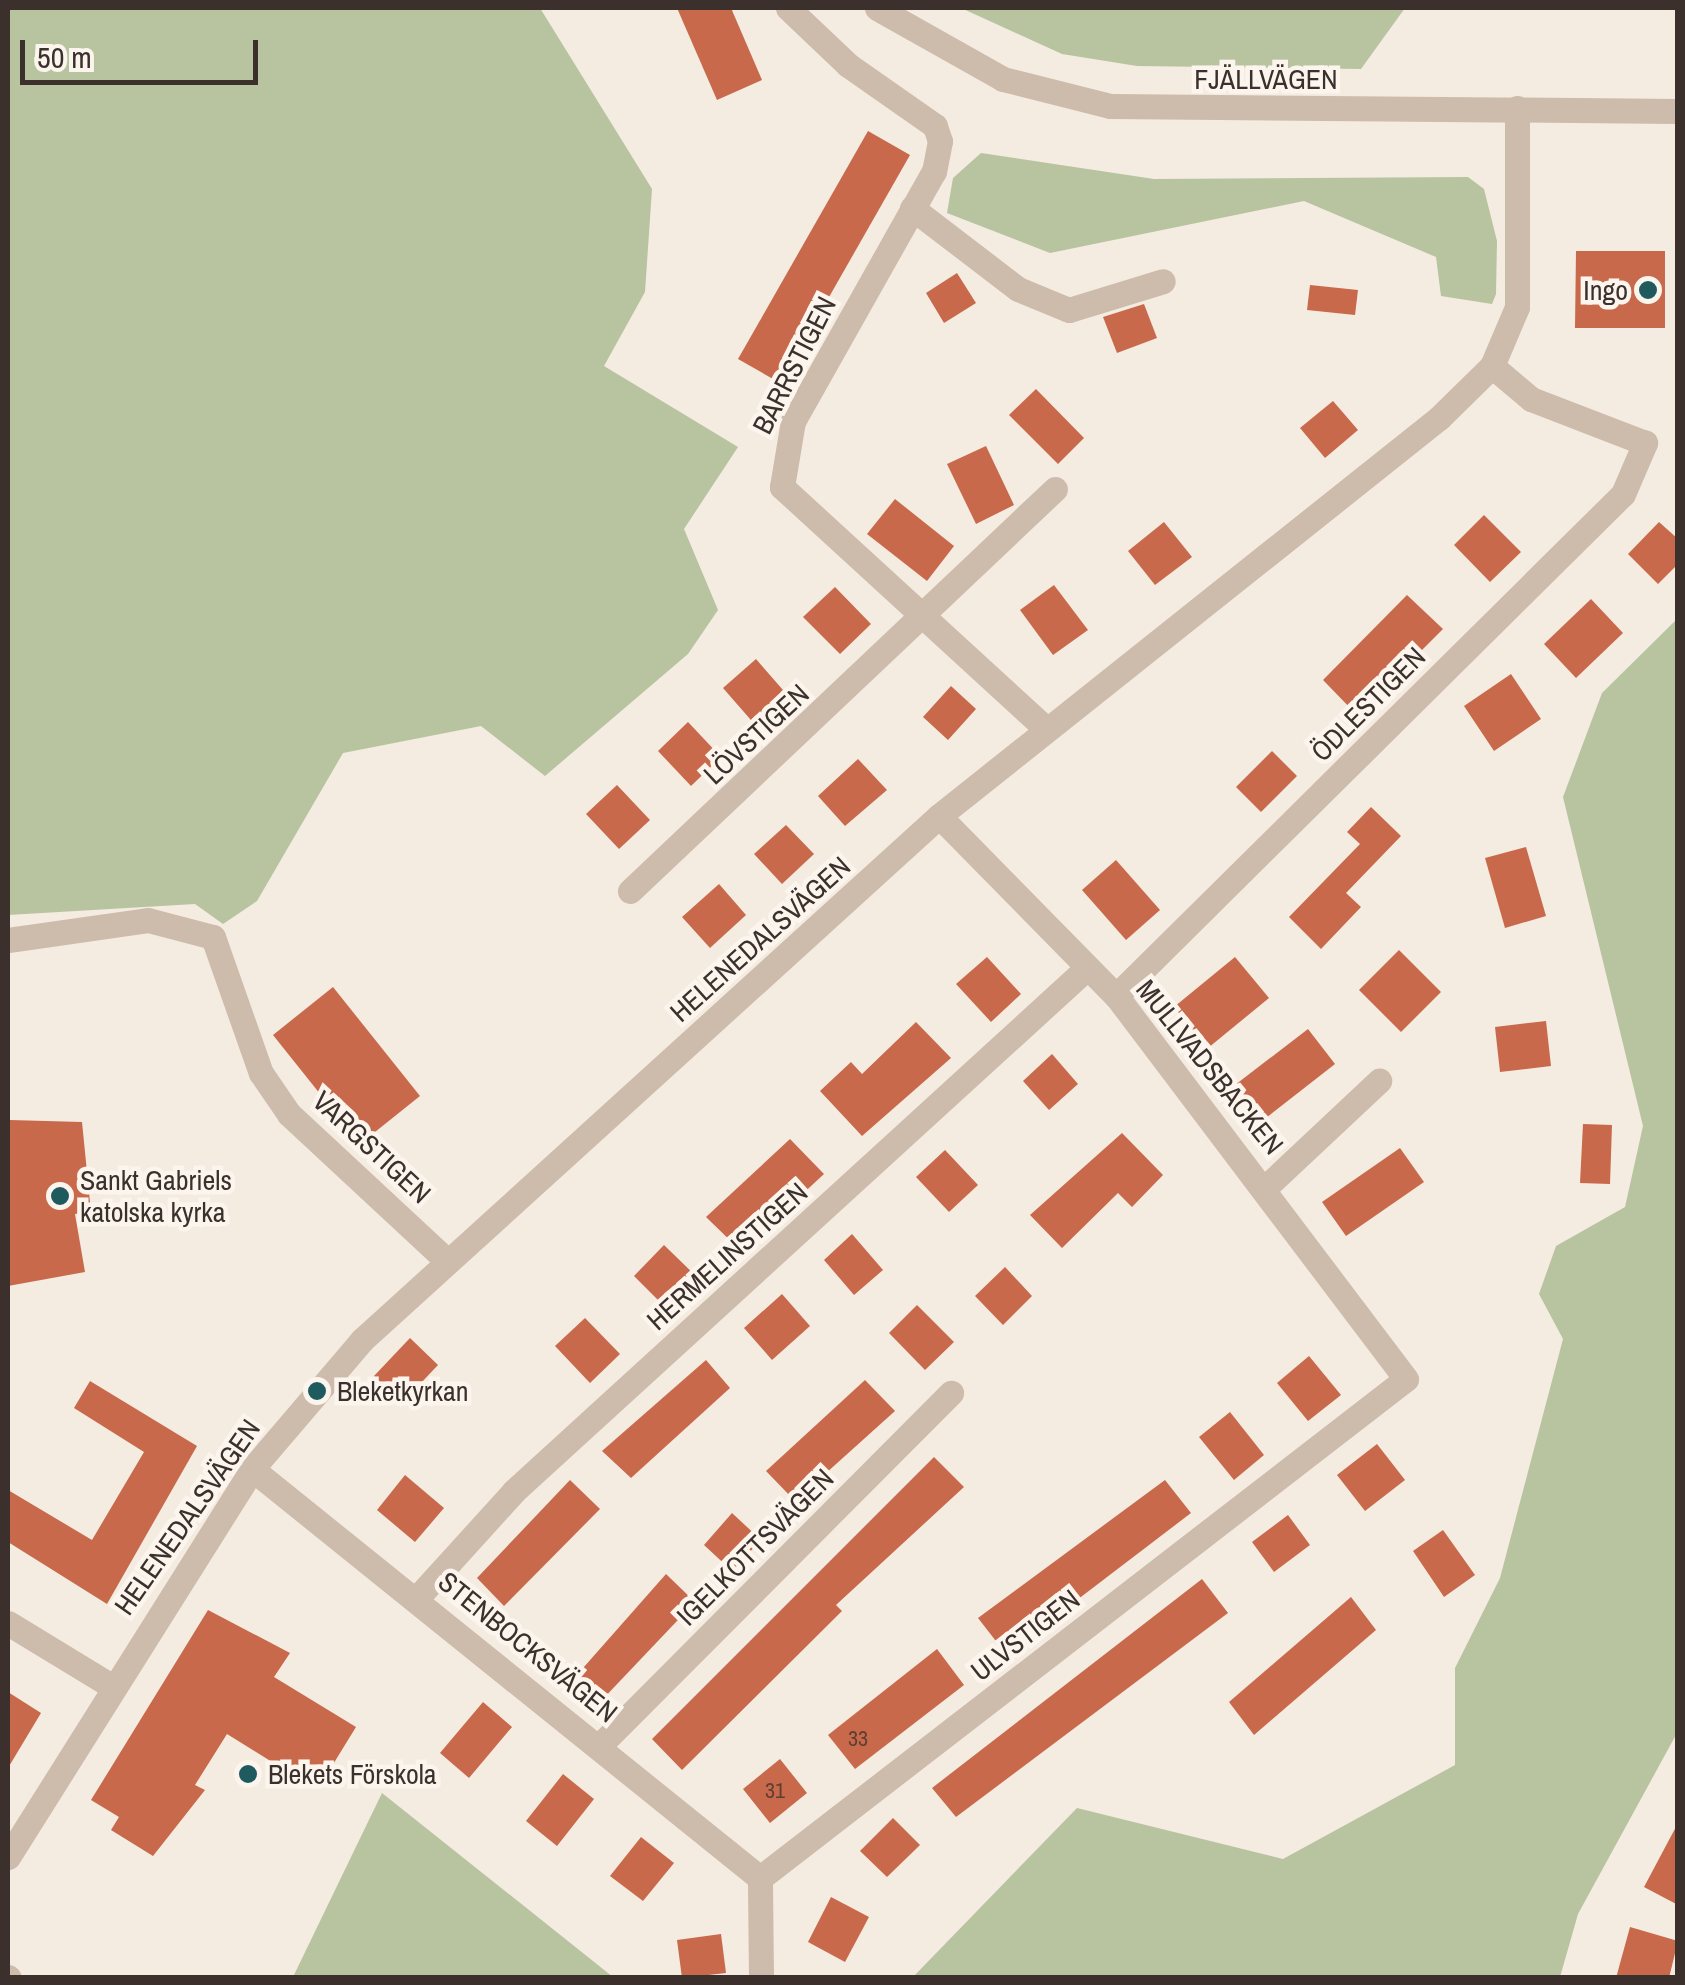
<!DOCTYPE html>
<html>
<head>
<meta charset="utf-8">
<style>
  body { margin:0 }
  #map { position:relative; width:1685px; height:1985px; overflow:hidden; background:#f4ebe1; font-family:"Archivo Narrow",sans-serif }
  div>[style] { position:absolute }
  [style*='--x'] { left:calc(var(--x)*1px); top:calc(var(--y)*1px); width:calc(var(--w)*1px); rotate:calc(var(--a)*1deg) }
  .green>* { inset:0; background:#b8c4a0 }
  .building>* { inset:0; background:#c8694b }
  .minor>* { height:25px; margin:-12.5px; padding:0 12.5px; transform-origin:12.5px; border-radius:12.5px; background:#cdbbac }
  .tertiary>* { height:25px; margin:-12.5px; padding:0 12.5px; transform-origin:12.5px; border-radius:12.5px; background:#cdbbac }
  .dots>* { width:28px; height:28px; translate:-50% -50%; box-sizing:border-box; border:5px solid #fbf5ee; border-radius:50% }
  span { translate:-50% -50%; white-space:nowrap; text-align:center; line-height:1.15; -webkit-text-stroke:9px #fbf5ee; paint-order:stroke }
  .number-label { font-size:22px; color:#5e3e33 }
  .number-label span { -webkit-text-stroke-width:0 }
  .street-label { font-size:28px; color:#3b302b }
  .poi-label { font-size:28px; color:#3b302b }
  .right { translate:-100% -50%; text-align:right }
  .left { translate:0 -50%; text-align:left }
  .frame { position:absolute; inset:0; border:10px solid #3b302b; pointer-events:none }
  .scale { position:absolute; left:20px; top:40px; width:238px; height:45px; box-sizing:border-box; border:5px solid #3b302b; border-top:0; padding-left:12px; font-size:30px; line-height:35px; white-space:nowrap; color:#3b302b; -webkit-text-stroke:8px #fbf5ee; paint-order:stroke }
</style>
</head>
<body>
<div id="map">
  <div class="green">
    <i style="clip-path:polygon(8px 8px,540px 8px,652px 189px,645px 292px,604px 366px,738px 447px,684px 529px,718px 610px,688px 654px,545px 776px,481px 726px,343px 753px,257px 901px,223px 924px,195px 904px,8px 915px)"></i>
    <i style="clip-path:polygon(961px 8px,1405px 8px,1361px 69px,1137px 66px,1062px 54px)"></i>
    <i style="clip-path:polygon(981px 153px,1154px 179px,1468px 177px,1484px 189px,1497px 241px,1496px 294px,1492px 304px,1441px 296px,1436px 257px,1304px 201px,1050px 253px,947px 213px,953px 178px)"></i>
    <i style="clip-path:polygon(1677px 619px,1677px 1733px,1578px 1914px,1560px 1977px,913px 1977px,1077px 1808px,1283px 1859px,1455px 1765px,1455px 1668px,1500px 1578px,1563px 1339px,1539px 1294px,1556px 1246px,1625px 1207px,1643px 1126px,1563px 797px,1602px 693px)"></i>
    <i style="clip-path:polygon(382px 1793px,613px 1977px,293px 1977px)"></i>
  </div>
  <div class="building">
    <i style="clip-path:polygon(677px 8px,731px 8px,762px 80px,717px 100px)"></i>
    <i style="clip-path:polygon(868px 131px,910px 155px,780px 383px,738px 359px)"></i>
    <i style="clip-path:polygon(1576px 251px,1665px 251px,1665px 328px,1575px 328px)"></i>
    <i style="clip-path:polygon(957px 273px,976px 303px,944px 323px,926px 293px)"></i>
    <i style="clip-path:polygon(1310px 285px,1358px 290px,1355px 315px,1307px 310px)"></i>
    <i style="clip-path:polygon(1144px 304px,1157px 338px,1117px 353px,1103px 317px)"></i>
    <i style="clip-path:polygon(1036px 389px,1084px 438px,1058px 464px,1009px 415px)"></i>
    <i style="clip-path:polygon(1333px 401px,1358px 430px,1325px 458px,1300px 428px)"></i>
    <i style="clip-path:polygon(986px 446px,1014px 505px,976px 524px,947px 464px)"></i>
    <i style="clip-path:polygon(895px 499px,954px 546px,927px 581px,867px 534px)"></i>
    <i style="clip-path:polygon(1484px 515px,1521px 552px,1490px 582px,1454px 545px)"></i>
    <i style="clip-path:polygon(1164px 522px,1192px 557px,1155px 585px,1128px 551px)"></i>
    <i style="clip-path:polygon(1659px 522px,1678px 539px,1678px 564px,1658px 584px,1628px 554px)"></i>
    <i style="clip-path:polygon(1054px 585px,1088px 630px,1053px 655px,1020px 610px)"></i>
    <i style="clip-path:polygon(835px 587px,871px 624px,840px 654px,803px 617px)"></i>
    <i style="clip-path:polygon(1407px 595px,1443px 629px,1357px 715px,1323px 680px)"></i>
    <i style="clip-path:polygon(1591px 599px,1623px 633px,1576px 678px,1544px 644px)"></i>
    <i style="clip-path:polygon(756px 659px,790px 698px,757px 727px,723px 688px)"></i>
    <i style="clip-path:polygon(1511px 674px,1541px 719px,1494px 751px,1464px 706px)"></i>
    <i style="clip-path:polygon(951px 686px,976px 709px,948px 740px,923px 717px)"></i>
    <i style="clip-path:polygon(688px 722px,721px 757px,691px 786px,658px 751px)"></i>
    <i style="clip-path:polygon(1272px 751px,1297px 776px,1261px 812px,1236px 787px)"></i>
    <i style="clip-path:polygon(858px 759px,887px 790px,845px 826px,818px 796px)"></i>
    <i style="clip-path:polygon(617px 785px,650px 820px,619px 849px,586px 814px)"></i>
    <i style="clip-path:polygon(1371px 807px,1401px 836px,1346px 893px,1361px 907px,1321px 949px,1289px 917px,1360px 844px,1347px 832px)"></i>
    <i style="clip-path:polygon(786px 825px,814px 854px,782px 884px,754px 854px)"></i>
    <i style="clip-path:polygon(1526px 847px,1546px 916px,1505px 928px,1485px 858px)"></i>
    <i style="clip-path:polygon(1116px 860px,1160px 910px,1126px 940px,1082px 890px)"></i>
    <i style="clip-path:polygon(719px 884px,746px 915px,710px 948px,682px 917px)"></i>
    <i style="clip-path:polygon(1399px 950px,1441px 992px,1401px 1032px,1359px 990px)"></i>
    <i style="clip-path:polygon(987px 957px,1021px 994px,991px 1022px,956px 984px)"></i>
    <i style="clip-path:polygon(1235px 957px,1269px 998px,1208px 1048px,1174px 1007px)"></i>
    <i style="clip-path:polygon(333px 987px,420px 1096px,360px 1144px,273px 1035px)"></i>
    <i style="clip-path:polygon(1546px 1021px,1551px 1066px,1500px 1072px,1495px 1027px)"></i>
    <i style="clip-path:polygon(916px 1022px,951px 1058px,862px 1136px,820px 1091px,851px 1062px,862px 1074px)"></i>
    <i style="clip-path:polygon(1308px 1029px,1335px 1064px,1262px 1121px,1235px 1085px)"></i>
    <i style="clip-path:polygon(1052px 1054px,1078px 1084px,1049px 1110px,1023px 1081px)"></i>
    <i style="clip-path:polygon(10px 1120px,82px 1122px,91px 1212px,75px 1214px,85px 1272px,8px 1286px)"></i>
    <i style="clip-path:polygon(1583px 1124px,1612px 1125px,1610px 1184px,1580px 1183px)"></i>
    <i style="clip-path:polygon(1122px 1133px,1163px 1175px,1132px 1207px,1118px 1193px,1062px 1248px,1030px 1215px)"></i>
    <i style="clip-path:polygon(790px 1139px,824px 1174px,741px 1251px,706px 1217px)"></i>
    <i style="clip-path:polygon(1400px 1148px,1424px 1182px,1346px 1236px,1322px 1202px)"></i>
    <i style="clip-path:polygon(945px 1150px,978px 1185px,949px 1212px,916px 1177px)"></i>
    <i style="clip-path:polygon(852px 1234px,883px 1270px,854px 1295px,824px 1260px)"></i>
    <i style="clip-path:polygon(664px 1245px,700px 1280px,669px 1311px,634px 1276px)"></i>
    <i style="clip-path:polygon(1005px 1267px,1032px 1296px,1003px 1325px,975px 1296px)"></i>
    <i style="clip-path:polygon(782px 1294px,810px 1326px,772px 1360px,744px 1328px)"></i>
    <i style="clip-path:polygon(917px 1305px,954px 1342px,925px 1370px,889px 1333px)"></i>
    <i style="clip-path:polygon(585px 1318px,620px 1354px,590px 1383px,555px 1346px)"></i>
    <i style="clip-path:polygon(410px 1338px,438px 1365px,402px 1403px,374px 1376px)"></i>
    <i style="clip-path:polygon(1309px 1356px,1341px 1395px,1308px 1421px,1277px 1383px)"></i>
    <i style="clip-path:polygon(706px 1360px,730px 1388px,631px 1478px,602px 1451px)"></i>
    <i style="clip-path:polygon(865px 1380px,895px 1411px,795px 1501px,766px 1471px)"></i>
    <i style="clip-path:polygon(90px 1381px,197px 1446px,107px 1604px,8px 1542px,8px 1490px,92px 1540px,144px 1452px,74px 1408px)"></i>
    <i style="clip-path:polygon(1230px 1412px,1264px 1455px,1234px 1480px,1199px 1437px)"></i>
    <i style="clip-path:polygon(1377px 1444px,1405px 1480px,1365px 1511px,1337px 1475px)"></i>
    <i style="clip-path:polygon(934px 1457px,964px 1487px,836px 1605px,842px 1611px,682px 1770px,652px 1739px)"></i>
    <i style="clip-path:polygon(405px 1475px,444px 1508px,415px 1542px,377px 1510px)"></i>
    <i style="clip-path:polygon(570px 1480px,600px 1509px,504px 1606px,477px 1578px)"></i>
    <i style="clip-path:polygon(1165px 1480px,1191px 1513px,1006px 1654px,978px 1618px)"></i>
    <i style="clip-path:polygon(732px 1513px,761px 1540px,732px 1571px,704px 1545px)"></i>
    <i style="clip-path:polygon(1288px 1515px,1310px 1545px,1274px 1572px,1252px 1542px)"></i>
    <i style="clip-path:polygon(1443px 1530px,1475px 1575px,1444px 1597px,1413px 1551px)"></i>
    <i style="clip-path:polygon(666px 1574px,695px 1602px,601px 1701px,576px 1676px)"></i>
    <i style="clip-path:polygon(1202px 1579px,1228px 1613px,956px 1817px,932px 1788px)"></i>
    <i style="clip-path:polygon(1351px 1597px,1376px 1630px,1254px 1735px,1229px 1702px)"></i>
    <i style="clip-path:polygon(208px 1610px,290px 1653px,274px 1677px,356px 1727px,324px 1779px,300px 1764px,293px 1775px,227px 1734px,195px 1785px,205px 1790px,153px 1856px,111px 1830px,119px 1817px,91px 1800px)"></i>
    <i style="clip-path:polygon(937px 1649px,964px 1685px,855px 1769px,828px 1735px)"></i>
    <i style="clip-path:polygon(8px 1692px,41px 1713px,8px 1768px)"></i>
    <i style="clip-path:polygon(483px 1702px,512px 1727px,469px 1778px,440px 1753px)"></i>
    <i style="clip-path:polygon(780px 1759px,807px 1793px,770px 1823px,743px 1789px)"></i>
    <i style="clip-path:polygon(563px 1774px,594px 1799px,557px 1846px,526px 1821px)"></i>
    <i style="clip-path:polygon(893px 1818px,920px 1845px,887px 1877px,860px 1851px)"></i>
    <i style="clip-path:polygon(1678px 1823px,1678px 1905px,1644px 1887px)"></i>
    <i style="clip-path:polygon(641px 1837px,674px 1863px,643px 1901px,610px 1876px)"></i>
    <i style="clip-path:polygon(831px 1897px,869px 1917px,845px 1962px,808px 1942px)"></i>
    <i style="clip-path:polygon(1630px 1927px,1678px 1941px,1669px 1978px,1616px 1978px)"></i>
    <i style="clip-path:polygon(721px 1934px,726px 1973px,682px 1978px,677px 1940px)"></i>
  </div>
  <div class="minor">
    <i style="--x:788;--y:8;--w:83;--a:43.5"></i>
    <i style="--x:848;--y:65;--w:106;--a:35"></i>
    <i style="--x:935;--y:126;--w:16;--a:72"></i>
    <i style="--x:940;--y:141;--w:31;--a:101"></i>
    <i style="--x:934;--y:171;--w:287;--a:119.4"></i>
    <i style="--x:793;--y:421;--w:67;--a:99.5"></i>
    <i style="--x:782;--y:487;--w:355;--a:42.5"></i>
    <i style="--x:912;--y:208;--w:133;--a:37.4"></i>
    <i style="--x:1018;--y:289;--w:55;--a:22.4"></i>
    <i style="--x:1069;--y:310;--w:98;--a:-17.1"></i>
    <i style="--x:630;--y:891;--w:585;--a:-43.41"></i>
    <i style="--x:8;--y:940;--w:141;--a:-8.1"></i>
    <i style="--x:148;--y:920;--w:67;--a:14.7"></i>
    <i style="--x:213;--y:937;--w:144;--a:70.6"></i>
    <i style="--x:261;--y:1073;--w:50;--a:55.7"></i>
    <i style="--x:289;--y:1114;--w:213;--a:42.9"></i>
    <i style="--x:1116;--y:996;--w:713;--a:-44.72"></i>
    <i style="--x:1623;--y:494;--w:56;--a:-66.7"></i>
    <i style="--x:1645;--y:443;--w:122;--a:-158.9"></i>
    <i style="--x:1531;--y:399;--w:51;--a:-139.8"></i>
    <i style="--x:1267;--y:1186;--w:154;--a:-43.2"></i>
    <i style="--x:252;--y:1469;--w:652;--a:38.84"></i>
    <i style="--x:418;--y:1597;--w:143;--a:-47.8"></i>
    <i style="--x:514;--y:1491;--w:776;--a:-42.39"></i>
    <i style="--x:8;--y:1623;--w:119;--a:31.3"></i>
    <i style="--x:601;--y:1744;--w:496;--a:-45.1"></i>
    <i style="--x:8;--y:1857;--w:458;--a:-57.8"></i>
    <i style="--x:252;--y:1469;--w:170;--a:-49.5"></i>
    <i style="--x:362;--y:1340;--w:779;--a:-42.24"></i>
    <i style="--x:939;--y:816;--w:639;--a:-38.52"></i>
    <i style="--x:1439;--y:418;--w:74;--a:-44.5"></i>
    <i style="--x:1492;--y:366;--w:64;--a:-67"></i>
    <i style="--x:1517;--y:307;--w:199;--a:-90"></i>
    <i style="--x:8;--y:1977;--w:1;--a:45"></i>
    <i style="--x:761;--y:1978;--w:100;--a:-90.6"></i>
    <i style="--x:760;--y:1878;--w:816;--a:-37.68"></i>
    <i style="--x:1406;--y:1379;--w:480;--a:-127.1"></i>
    <i style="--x:1116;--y:996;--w:252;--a:-134.5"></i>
  </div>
  <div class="tertiary">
    <i style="--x:877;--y:8;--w:145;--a:29.4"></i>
    <i style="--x:1003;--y:79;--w:110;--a:14.2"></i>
    <i style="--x:1110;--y:106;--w:568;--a:0.5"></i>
  </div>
  <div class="dots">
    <i style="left:1648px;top:290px;background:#1f5a5e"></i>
    <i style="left:60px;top:1196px;background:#1f5a5e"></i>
    <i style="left:317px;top:1391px;background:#1f5a5e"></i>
    <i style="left:248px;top:1774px;background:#1f5a5e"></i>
  </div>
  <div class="number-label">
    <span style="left:858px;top:1739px">33</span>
    <span style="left:775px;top:1791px">31</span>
  </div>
  <div class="street-label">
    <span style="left:1266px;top:79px">FJÄLLVÄGEN</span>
    <span style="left:794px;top:365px;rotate:-63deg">BARRSTIGEN</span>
    <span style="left:1368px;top:704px;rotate:-45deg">ÖDLESTIGEN</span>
    <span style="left:756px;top:734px;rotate:-43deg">LÖVSTIGEN</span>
    <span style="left:760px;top:939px;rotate:-42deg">HELENEDALSVÄGEN</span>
    <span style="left:1210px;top:1067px;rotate:51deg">MULLVADSBACKEN</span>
    <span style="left:372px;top:1147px;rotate:43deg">VARGSTIGEN</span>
    <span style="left:727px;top:1256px;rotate:-42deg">HERMELINSTIGEN</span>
    <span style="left:187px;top:1517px;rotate:-55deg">HELENEDALSVÄGEN</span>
    <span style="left:755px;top:1547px;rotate:-45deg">IGELKOTTSVÄGEN</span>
    <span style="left:1025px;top:1635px;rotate:-38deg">ULVSTIGEN</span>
    <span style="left:528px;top:1647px;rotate:39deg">STENBOCKSVÄGEN</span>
  </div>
  <div class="poi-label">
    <span class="right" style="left:1628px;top:290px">Ingo</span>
    <span class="left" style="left:80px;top:1196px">Sankt Gabriels<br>katolska kyrka</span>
    <span class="left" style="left:337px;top:1391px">Bleketkyrkan</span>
    <span class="left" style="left:268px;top:1774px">Blekets Förskola</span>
  </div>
  <div class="frame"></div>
  <div class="scale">50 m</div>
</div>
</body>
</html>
